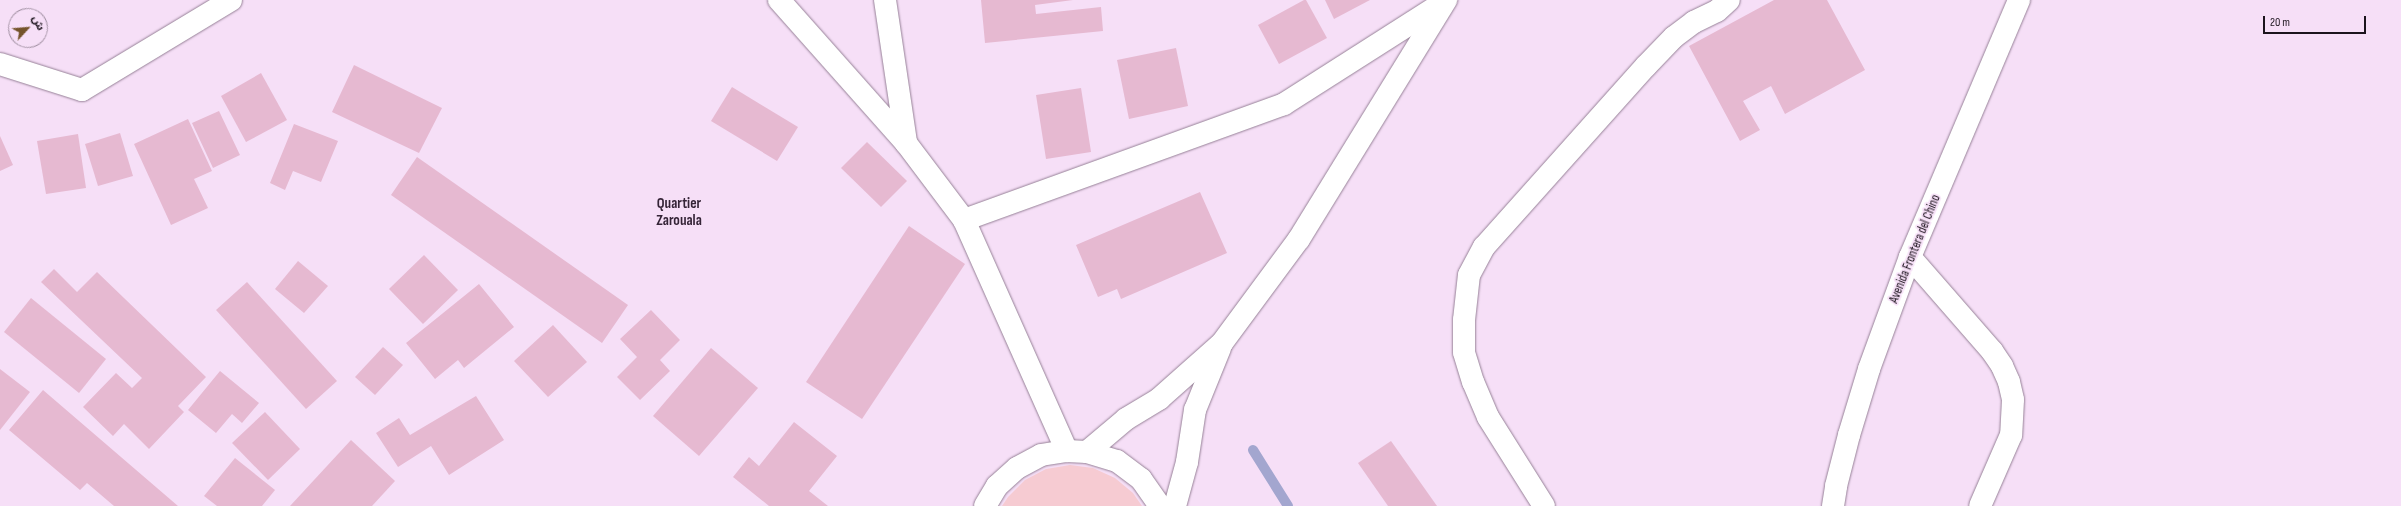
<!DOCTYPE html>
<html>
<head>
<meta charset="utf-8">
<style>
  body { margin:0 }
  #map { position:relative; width:2401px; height:506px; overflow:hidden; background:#f6dff7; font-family:"Sofia Sans Condensed","Noto Sans Arabic",sans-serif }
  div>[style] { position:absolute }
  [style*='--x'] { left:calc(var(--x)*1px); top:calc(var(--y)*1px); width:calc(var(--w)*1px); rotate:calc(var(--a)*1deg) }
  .green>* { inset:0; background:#f6cbd2 }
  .stream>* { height:10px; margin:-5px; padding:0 5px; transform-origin:5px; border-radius:5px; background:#a3a6cf }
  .building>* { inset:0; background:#e6b9d1 }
  .roads { filter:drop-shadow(0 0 1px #968197) drop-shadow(0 0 1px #968197) }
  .minor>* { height:22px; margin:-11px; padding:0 11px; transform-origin:11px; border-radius:11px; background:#fff }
  .major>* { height:22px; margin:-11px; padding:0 11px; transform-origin:11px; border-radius:11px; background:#fff }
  span { translate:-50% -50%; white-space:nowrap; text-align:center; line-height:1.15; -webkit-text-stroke:3.5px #f6dff7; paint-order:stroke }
  .street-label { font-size:13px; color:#1c141d }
  .quarter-label { font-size:15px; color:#352437; font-weight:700 }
  .north { position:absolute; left:8px; top:8px; width:40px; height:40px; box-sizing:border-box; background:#f6dff7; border:1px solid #9f8ea0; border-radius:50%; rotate:64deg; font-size:11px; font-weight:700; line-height:16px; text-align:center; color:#1c141d }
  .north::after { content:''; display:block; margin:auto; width:14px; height:18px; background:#74532a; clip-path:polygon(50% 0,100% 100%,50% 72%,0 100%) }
  .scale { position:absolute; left:2263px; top:16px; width:103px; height:18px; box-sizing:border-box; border:2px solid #1c141d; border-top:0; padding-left:5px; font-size:12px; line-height:14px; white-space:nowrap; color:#1c141d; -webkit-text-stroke:3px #f6dff7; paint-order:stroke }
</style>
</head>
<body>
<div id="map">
  <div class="green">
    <i style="clip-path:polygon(1070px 465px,1093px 468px,1115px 478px,1133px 493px,1142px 506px,1002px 506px,1008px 497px,1025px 480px,1046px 469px)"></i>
  </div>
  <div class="stream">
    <i style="--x:1253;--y:450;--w:66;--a:58"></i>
  </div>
  <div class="building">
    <i style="clip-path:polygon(981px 0,1073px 0,1035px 5px,1036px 14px,1101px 7px,1103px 31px,985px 43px)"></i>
    <i style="clip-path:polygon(1304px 0,1306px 0,1327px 38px,1279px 64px,1258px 25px)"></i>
    <i style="clip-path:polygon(1325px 0,1370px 0,1334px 19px)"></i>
    <i style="clip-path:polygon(1774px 0,1827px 0,1865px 70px,1785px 114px,1771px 86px,1743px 101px,1760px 130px,1740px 141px,1689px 46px)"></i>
    <i style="clip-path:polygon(1176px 48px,1188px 106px,1129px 119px,1117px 60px)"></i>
    <i style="clip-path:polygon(354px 65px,442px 108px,419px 153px,332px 112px)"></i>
    <i style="clip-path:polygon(261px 73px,287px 120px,246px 142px,221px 96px)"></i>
    <i style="clip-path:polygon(732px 87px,798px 127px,777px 161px,711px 121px)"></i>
    <i style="clip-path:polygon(1081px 88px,1091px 152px,1046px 159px,1036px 95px)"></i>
    <i style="clip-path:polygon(219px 111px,240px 155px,213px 168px,192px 123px)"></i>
    <i style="clip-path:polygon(188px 119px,212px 171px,194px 179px,208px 208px,171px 225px,134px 144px)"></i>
    <i style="clip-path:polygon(294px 124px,338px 141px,321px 182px,293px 171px,285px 190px,270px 183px)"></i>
    <i style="clip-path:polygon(120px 133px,133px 176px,98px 186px,85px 144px)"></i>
    <i style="clip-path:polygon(78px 134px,86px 188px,46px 194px,37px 141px)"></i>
    <i style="clip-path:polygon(0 136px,13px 165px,0 171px)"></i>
    <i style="clip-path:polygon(867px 142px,907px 181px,881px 207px,841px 168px)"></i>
    <i style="clip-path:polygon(417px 157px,628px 305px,602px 343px,391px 195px)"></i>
    <i style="clip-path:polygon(1200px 192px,1227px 253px,1121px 299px,1117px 289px,1098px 297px,1076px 245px)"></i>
    <i style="clip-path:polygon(909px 226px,965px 264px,862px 419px,806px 382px)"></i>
    <i style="clip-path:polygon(424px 255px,458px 290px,423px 324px,389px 289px)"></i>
    <i style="clip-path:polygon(298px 261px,328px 286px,304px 313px,275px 289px)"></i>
    <i style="clip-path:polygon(54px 269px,77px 292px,97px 272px,206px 377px,178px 406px,184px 412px,149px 449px,124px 424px,113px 436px,83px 407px,116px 373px,132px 388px,142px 378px,41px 282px)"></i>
    <i style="clip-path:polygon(247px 282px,337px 381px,306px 409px,216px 310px)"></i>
    <i style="clip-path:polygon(479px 284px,514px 327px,464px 368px,458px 360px,435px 379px,406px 343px)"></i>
    <i style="clip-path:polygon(31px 298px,106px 359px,79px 393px,4px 332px)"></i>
    <i style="clip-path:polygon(651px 310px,680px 340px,660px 360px,670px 371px,640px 400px,617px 377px,637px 357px,620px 339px)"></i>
    <i style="clip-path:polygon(553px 325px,587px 362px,548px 397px,514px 361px)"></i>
    <i style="clip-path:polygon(383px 347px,403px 365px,375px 395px,355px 377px)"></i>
    <i style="clip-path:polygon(711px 348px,758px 388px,699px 456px,653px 416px)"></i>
    <i style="clip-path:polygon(0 369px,30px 392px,0 430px)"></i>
    <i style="clip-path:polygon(220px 371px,259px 403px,242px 423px,232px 414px,216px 433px,188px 410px)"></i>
    <i style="clip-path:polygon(43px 390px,178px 506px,114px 506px,87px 483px,80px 490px,9px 430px)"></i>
    <i style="clip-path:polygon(476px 396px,504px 440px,449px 475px,431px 446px,398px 467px,376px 433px,399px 418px,410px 435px)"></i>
    <i style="clip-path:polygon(265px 412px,300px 449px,268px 480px,232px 443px)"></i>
    <i style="clip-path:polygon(794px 422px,837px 456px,809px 491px,828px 506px,769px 506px,733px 477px,749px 457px,759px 466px)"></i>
    <i style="clip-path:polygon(351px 440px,395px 481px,372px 506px,290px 506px)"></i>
    <i style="clip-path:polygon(1391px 441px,1437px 506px,1388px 506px,1358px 463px)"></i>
    <i style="clip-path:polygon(235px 458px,275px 490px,262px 506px,217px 506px,204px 496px)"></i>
  </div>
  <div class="roads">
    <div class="minor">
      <i style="--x:779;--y:0;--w:191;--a:48.4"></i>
      <i style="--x:906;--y:143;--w:96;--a:53"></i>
      <i style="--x:964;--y:220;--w:253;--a:66"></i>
      <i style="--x:885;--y:0;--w:145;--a:81.6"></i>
      <i style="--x:0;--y:64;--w:86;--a:17.6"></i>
      <i style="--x:82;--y:90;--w:174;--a:-31.1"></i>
      <i style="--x:964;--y:220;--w:340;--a:-19.9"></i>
      <i style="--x:1284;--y:104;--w:186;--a:-32.5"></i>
      <i style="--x:1910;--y:257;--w:125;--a:48.9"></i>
      <i style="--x:1992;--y:351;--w:18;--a:56"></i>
      <i style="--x:2002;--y:366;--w:17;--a:66"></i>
      <i style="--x:2009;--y:382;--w:18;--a:77"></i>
      <i style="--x:2013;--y:400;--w:35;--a:93"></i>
      <i style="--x:2011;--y:435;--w:77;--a:113.6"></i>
      <i style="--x:1087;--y:452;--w:51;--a:-40.2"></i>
      <i style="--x:1126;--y:419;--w:39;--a:-31"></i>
      <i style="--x:1159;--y:399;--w:84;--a:-41.6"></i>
      <i style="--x:1222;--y:343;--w:129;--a:-53.5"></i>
      <i style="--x:1299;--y:239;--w:281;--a:-58.4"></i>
      <i style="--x:985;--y:506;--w:23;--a:-59"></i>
      <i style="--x:997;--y:486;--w:27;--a:-42"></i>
      <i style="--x:1017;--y:468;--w:27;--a:-28"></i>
      <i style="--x:1041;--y:455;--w:26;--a:-9"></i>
      <i style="--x:1067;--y:451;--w:20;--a:3"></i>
      <i style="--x:1087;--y:452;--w:31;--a:17"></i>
      <i style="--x:1117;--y:461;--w:30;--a:37"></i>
      <i style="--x:1141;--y:479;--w:33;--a:55"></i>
      <i style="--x:1175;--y:506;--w:46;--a:-74.7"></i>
      <i style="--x:1187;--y:462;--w:53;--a:-81.3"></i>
      <i style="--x:1195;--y:410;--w:67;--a:-68"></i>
      <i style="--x:1544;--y:506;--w:105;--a:-122.2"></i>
      <i style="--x:1488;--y:417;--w:38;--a:-113"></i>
      <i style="--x:1473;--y:382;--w:31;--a:-107"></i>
      <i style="--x:1464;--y:352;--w:32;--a:-90"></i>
      <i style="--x:1464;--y:320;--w:45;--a:-83.7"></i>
      <i style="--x:1469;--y:275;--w:32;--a:-62"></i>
      <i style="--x:1484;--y:247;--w:243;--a:-48.2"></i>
      <i style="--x:1646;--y:66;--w:40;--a:-46"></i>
      <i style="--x:1674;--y:37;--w:25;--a:-37"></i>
      <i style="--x:1694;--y:22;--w:25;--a:-26"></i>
      <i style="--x:1717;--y:11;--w:16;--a:-43"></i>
    </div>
    <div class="major">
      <i style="--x:1833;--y:506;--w:20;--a:-81"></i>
      <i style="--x:1836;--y:486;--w:53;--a:-75.7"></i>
      <i style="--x:1849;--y:435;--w:69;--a:-73.1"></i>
      <i style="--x:1869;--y:369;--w:119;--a:-69.9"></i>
      <i style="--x:1910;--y:257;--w:279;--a:-67"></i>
    </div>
  </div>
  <div class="street-label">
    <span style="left:1915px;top:249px;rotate:-68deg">Avenida Frontera del Chino</span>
  </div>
  <div class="quarter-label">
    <span style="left:679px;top:212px">Quartier<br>Zarouala</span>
  </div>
  <div class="north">ش</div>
  <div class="scale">20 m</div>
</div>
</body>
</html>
